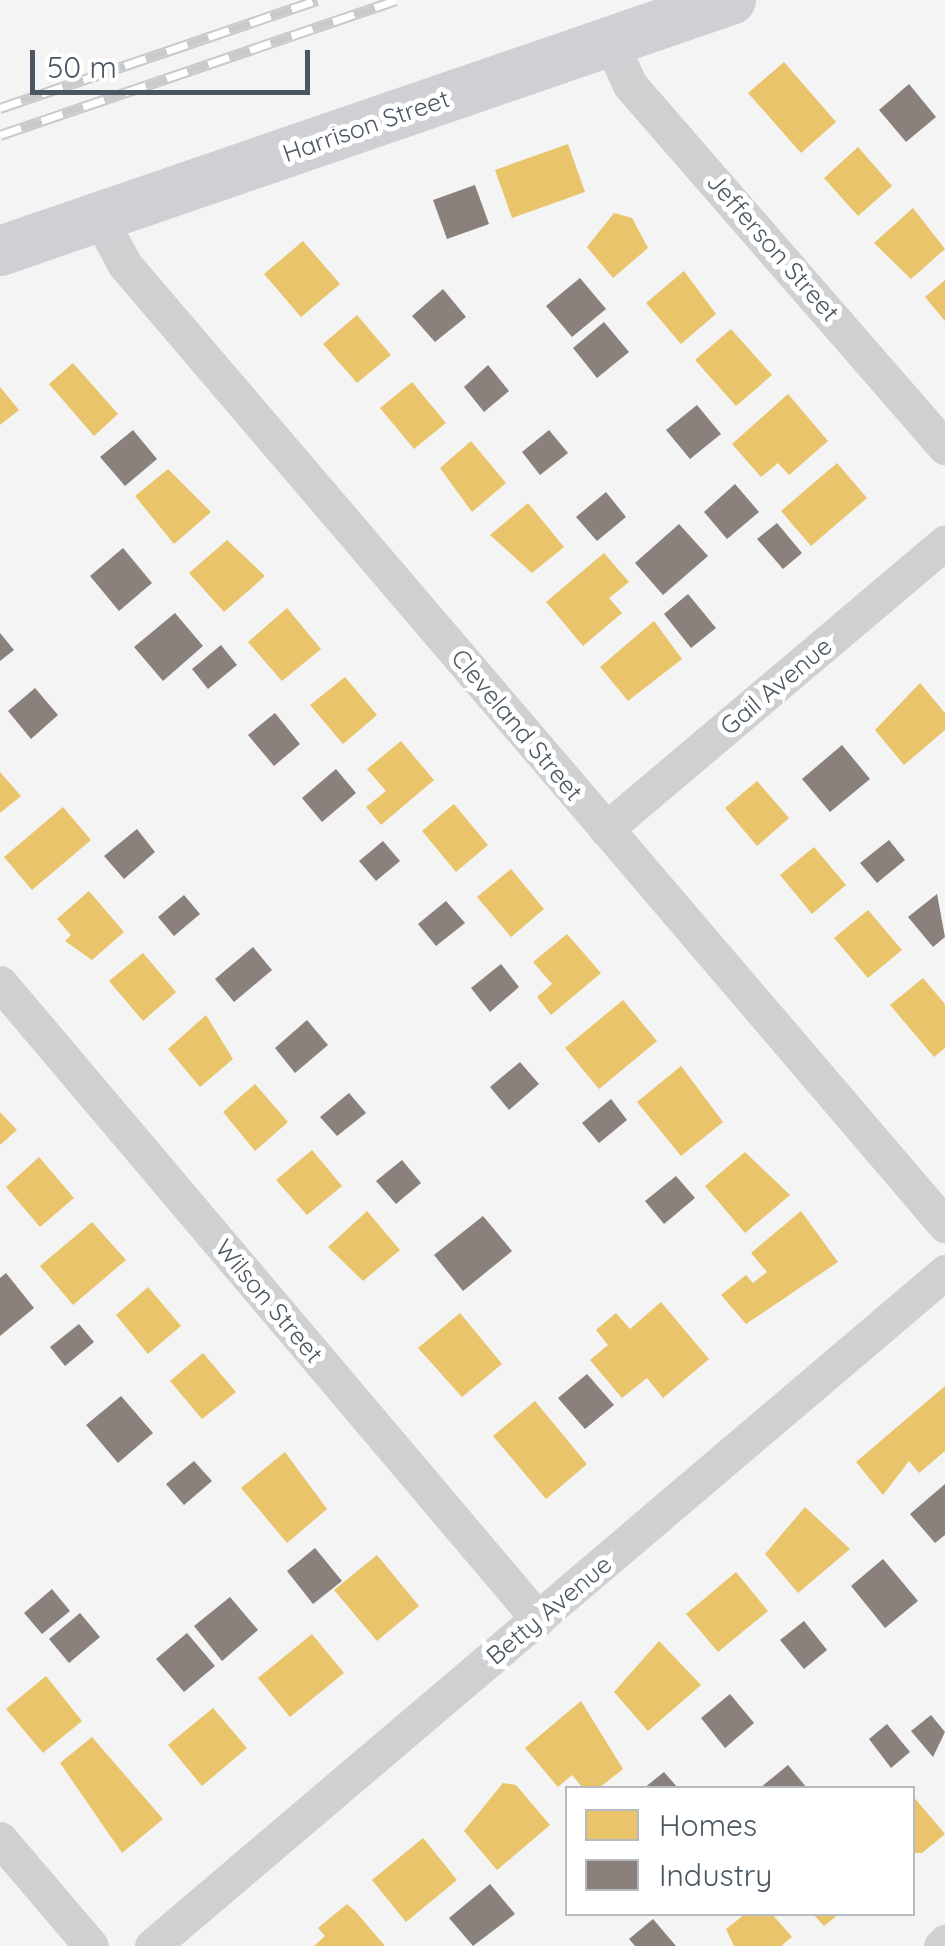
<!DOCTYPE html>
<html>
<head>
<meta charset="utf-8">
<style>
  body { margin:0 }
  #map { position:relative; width:945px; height:1946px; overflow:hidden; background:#f4f4f4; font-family:Quicksand,sans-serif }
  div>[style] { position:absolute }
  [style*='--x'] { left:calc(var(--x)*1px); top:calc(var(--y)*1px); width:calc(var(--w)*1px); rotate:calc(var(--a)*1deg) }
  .homes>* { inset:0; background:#e9c46a }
  .industry>* { inset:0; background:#8a817c }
  .street>* { height:35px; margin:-17.5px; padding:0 17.5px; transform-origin:17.5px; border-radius:17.5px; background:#ced0d2 }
  .secondary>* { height:50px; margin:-25px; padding:0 25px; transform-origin:25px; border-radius:25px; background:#ced0d4 }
  .rail>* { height:11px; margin-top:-5.5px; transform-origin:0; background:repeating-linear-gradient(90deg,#fff 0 22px,#c9cacc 0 44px); box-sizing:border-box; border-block:2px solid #c9cacc }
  span { translate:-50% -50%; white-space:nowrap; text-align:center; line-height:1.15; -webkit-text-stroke:10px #fff; paint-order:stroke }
  .street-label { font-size:25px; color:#4a5661 }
  .legend { position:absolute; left:565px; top:1786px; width:350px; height:130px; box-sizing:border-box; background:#fff; border:2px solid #b7bbc0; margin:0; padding:12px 18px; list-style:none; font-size:30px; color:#4a5661 }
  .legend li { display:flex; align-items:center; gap:20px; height:50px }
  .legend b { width:50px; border:2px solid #b7bbc0 }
  .scale { position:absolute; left:30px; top:50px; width:280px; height:45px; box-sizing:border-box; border:5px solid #4a5661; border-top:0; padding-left:12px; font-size:30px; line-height:35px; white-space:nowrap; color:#4a5661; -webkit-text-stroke:8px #fff; paint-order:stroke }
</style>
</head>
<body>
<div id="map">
  <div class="homes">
    <i style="clip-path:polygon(784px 62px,836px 122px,801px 153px,748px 93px)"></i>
    <i style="clip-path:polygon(568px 144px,585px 192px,512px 218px,495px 170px)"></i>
    <i style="clip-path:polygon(858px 147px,892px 186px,858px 216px,824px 178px)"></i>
    <i style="clip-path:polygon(913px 208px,945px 249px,911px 279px,874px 243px)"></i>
    <i style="clip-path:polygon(614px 213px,632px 218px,648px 248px,613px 278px,587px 247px)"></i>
    <i style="clip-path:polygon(303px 241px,340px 284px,301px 317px,264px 274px)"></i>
    <i style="clip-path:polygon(684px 271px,716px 314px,681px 344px,646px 303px)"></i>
    <i style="clip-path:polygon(945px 280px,945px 321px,925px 297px)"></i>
    <i style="clip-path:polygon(357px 315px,391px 355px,357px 383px,323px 344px)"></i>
    <i style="clip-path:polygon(731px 329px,772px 375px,736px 406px,695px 360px)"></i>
    <i style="clip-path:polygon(73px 363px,118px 414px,94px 436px,49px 384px)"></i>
    <i style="clip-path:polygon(412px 382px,446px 423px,414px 449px,380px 408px)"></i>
    <i style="clip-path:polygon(0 387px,19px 410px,0 425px)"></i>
    <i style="clip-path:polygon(788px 394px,828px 441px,789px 475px,778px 463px,761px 477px,732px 444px)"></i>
    <i style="clip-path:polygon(471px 441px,506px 483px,472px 512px,440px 468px)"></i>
    <i style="clip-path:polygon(837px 463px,867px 498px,811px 546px,781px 511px)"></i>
    <i style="clip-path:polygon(168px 469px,211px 512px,174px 544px,135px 496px)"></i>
    <i style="clip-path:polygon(528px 503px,564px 547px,532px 573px,490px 535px)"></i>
    <i style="clip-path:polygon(227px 540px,265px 576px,224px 612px,189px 573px)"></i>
    <i style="clip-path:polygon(604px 553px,629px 582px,609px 598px,622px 613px,583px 646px,546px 602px)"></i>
    <i style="clip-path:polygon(287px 608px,321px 649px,282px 681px,248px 642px)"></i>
    <i style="clip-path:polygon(654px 621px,682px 659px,628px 701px,600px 667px)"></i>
    <i style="clip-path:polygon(345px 677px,377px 715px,343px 744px,310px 705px)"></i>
    <i style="clip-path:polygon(920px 683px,945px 713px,945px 730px,904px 765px,875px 730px)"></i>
    <i style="clip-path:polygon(401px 741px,434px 780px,381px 825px,366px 807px,386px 791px,367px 769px)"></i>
    <i style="clip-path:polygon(0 772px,21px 796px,0 813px)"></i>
    <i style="clip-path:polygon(757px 781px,789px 818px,757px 846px,725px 808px)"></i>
    <i style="clip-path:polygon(454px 804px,488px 845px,456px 872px,422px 831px)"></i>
    <i style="clip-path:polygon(63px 807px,91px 840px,32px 890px,4px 857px)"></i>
    <i style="clip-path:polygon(814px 847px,846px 885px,812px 914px,780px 875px)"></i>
    <i style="clip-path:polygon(511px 869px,544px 909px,511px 937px,477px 897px)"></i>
    <i style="clip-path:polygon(89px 891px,124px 932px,92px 960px,65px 941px,71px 935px,57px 919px)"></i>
    <i style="clip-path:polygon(868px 910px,902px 950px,868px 978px,834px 938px)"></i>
    <i style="clip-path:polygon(567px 934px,601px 973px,551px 1015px,537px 997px,552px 984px,533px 962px)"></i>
    <i style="clip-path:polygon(143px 953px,176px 992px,143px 1021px,109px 981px)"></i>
    <i style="clip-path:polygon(923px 978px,945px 1004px,945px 1048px,934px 1057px,890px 1005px)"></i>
    <i style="clip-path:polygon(623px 1000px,657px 1041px,599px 1089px,565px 1048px)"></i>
    <i style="clip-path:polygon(206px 1015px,233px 1059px,200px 1087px,168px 1049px)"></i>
    <i style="clip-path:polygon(681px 1066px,723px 1122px,681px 1156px,637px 1102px)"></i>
    <i style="clip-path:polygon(255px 1084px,288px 1122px,255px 1151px,223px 1112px)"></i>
    <i style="clip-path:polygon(0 1112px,17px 1130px,0 1145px)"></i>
    <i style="clip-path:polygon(312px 1150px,342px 1186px,307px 1215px,276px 1180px)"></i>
    <i style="clip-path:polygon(745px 1152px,790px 1195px,745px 1233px,705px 1186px)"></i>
    <i style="clip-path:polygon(39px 1157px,74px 1198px,40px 1227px,6px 1187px)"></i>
    <i style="clip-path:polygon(367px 1211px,400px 1250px,363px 1281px,328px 1247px)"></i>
    <i style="clip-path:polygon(801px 1211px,838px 1262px,746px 1324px,721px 1295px,746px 1275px,753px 1283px,767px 1272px,751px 1253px)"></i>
    <i style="clip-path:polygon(92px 1222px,126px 1260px,73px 1305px,40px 1266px)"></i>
    <i style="clip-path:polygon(148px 1287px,181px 1326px,148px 1354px,116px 1315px)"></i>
    <i style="clip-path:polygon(661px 1302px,709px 1359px,663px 1398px,647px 1378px,622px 1398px,590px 1360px,608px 1345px,596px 1330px,616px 1313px,630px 1329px)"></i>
    <i style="clip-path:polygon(460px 1313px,502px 1364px,462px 1397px,418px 1348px)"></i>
    <i style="clip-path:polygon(203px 1353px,236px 1392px,202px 1419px,170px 1381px)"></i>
    <i style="clip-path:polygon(945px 1386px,945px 1451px,919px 1473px,909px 1461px,883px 1495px,856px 1462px)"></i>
    <i style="clip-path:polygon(535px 1401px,587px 1464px,546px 1499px,493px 1436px)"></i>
    <i style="clip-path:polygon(285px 1452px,327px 1509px,287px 1543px,241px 1488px)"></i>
    <i style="clip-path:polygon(805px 1507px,850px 1549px,798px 1593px,765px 1554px)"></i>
    <i style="clip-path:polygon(377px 1555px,419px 1606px,377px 1641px,334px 1590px)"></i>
    <i style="clip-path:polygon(736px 1572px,768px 1611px,718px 1652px,686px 1614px)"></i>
    <i style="clip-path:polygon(312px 1634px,344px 1673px,290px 1717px,258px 1678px)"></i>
    <i style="clip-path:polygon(659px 1641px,701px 1685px,648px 1731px,614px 1692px)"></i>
    <i style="clip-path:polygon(46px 1676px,82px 1721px,43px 1753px,6px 1709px)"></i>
    <i style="clip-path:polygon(581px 1701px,623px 1769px,599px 1788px,583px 1788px,572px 1775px,558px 1787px,525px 1748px)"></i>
    <i style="clip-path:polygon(213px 1708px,247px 1748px,202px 1786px,168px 1745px)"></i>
    <i style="clip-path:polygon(92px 1737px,163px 1819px,122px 1853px,60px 1763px)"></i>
    <i style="clip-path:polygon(503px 1783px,516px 1785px,550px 1825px,497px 1870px,464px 1831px)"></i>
    <i style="clip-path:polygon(912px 1795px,945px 1834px,922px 1853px,912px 1853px)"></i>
    <i style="clip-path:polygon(423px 1838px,457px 1880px,406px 1922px,372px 1880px)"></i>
    <i style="clip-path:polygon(347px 1904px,355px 1911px,385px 1946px,314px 1946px,325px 1936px,318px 1928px)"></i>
    <i style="clip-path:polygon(745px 1914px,772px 1914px,792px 1937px,781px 1946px,734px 1946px,726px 1929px)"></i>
    <i style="clip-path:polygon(813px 1914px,839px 1914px,824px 1926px)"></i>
  </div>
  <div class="industry">
    <i style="clip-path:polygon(909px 84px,936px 117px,906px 142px,879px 110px)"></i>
    <i style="clip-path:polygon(475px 185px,489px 224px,447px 239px,433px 200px)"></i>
    <i style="clip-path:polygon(580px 278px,606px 309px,572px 337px,546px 306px)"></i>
    <i style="clip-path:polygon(443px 289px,466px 317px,435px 342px,412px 316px)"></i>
    <i style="clip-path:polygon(604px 322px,629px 352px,597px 378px,573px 348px)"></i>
    <i style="clip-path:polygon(488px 365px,509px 391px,484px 412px,464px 387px)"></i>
    <i style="clip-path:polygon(697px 405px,721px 434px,690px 459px,666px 430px)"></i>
    <i style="clip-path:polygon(133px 430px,157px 459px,125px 486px,100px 457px)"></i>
    <i style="clip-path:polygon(549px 430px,568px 453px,540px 475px,522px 452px)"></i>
    <i style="clip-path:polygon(735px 484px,759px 512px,727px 539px,704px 512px)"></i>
    <i style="clip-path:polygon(606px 492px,626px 517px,597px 541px,576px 517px)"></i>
    <i style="clip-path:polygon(777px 523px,802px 553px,783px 569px,757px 539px)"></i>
    <i style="clip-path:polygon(679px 524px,708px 556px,663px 595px,635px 563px)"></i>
    <i style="clip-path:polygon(123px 548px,152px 583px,119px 611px,90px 576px)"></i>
    <i style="clip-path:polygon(688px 594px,716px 628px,691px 648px,664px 614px)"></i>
    <i style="clip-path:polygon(175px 613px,203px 646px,163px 681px,134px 647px)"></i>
    <i style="clip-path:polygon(0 633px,14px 650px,0 661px)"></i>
    <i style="clip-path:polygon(221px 645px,237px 665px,208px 689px,192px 669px)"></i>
    <i style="clip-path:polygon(35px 688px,58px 715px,31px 739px,8px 711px)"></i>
    <i style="clip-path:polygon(275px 713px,300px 744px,274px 766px,248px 735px)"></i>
    <i style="clip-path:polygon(842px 745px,870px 779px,830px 812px,802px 779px)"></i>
    <i style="clip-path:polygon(336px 769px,356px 793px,322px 822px,302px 798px)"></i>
    <i style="clip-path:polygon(137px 829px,155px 852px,124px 879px,104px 856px)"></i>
    <i style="clip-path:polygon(889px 840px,905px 860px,877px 883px,860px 863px)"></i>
    <i style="clip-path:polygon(383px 841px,400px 861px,376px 881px,359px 861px)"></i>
    <i style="clip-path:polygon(937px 894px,945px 937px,933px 947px,908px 917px)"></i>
    <i style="clip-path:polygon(184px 895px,200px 914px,174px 936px,158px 917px)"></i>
    <i style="clip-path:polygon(446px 901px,465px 923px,436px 946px,418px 924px)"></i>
    <i style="clip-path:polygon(253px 947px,272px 970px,234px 1002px,215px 979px)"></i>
    <i style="clip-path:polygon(501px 964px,519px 987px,490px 1012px,471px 988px)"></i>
    <i style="clip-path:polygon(307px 1020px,328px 1045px,295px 1073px,275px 1048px)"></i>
    <i style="clip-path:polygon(520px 1062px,539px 1084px,509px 1110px,490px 1087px)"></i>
    <i style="clip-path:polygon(349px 1093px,366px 1113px,337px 1136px,320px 1117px)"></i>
    <i style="clip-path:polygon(611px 1099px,627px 1120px,599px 1143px,582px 1123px)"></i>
    <i style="clip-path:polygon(402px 1160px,421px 1183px,396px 1204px,376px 1181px)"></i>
    <i style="clip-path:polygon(676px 1176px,695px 1198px,664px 1224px,645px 1201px)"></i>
    <i style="clip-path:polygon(483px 1216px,512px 1251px,463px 1291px,434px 1255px)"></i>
    <i style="clip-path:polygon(6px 1273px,34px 1308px,0 1336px,0 1278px)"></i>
    <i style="clip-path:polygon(79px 1324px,94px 1342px,65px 1366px,50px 1347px)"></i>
    <i style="clip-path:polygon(587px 1374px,614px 1405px,585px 1429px,558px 1398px)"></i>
    <i style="clip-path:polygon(121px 1396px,153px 1433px,118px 1463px,86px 1425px)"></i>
    <i style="clip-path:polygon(194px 1461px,212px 1481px,184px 1505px,166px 1484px)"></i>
    <i style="clip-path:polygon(945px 1484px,945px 1535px,935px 1543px,910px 1514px)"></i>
    <i style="clip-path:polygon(315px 1548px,342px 1581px,313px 1604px,287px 1571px)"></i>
    <i style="clip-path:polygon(883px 1559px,918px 1601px,885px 1628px,851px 1586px)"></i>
    <i style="clip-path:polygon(52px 1589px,70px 1611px,42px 1634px,24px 1613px)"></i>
    <i style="clip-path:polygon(230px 1597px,258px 1630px,222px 1661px,194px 1626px)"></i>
    <i style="clip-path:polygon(80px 1613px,100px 1637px,69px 1663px,49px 1639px)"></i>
    <i style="clip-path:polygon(804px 1621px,827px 1650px,804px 1669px,780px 1640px)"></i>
    <i style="clip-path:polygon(187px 1633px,215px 1666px,184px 1692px,156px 1659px)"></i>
    <i style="clip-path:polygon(730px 1694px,754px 1723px,725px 1748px,701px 1718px)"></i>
    <i style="clip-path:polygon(931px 1715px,945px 1732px,933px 1757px,911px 1731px)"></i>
    <i style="clip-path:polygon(887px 1724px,910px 1752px,891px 1768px,869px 1739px)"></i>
    <i style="clip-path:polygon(788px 1765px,807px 1788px,760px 1788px)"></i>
    <i style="clip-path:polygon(664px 1772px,678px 1788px,644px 1788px)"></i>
    <i style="clip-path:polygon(490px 1884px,515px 1914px,473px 1946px,449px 1918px)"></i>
    <i style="clip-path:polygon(653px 1919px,676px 1946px,635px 1946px,629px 1939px)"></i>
  </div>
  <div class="street">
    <i style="--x:610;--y:41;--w:48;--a:65.6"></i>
    <i style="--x:630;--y:85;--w:480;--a:49"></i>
    <i style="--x:99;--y:217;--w:55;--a:61.6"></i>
    <i style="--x:125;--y:265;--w:1263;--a:49.5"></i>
    <i style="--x:606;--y:829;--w:444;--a:-40.2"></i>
    <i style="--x:0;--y:983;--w:833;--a:49.77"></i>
    <i style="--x:0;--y:1839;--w:140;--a:49.6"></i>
    <i style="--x:152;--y:1946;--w:1041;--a:-40.36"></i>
    <i style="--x:941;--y:1946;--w:6;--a:-45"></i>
  </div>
  <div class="secondary">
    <i style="--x:0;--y:251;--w:773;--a:-18.95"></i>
  </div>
  <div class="rail">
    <i style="--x:0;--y:108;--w:335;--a:-18.8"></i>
    <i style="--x:0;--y:135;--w:418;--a:-18.8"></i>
  </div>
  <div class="street-label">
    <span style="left:366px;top:126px;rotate:-19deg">Harrison Street</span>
    <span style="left:773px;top:247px;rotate:49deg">Jefferson Street</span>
    <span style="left:776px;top:686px;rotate:-40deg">Gail Avenue</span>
    <span style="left:517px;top:725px;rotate:50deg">Cleveland Street</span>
    <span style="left:269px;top:1301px;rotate:50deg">Wilson Street</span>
    <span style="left:549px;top:1610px;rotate:-40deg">Betty Avenue</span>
  </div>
  <ul class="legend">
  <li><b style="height:28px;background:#e9c46a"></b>Homes</li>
  <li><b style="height:28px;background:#8a817c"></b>Industry</li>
  </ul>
  <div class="scale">50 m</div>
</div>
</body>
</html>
